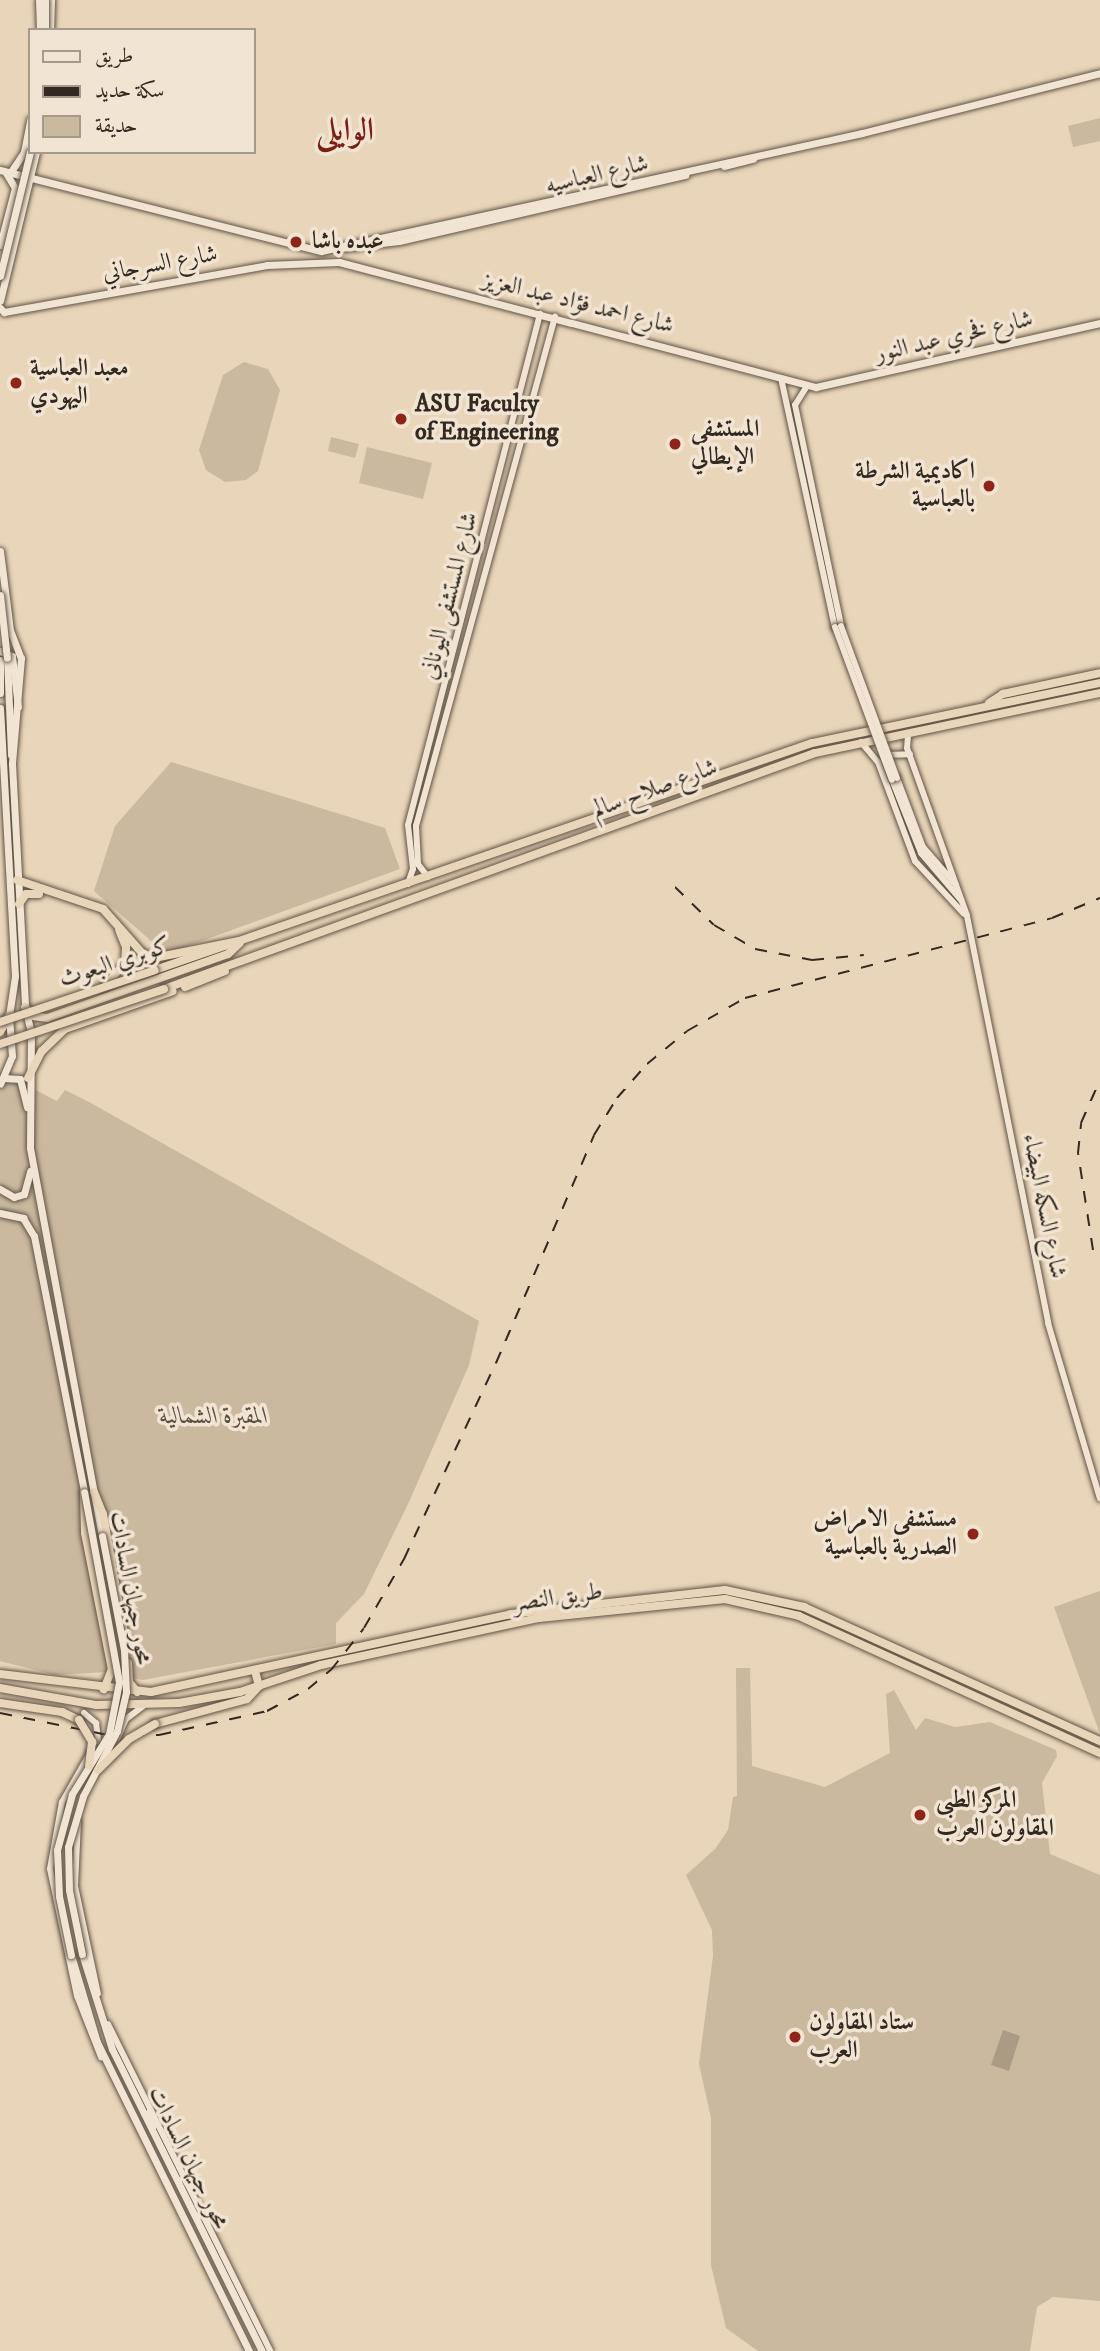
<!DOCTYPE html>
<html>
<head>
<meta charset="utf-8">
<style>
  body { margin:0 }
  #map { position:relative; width:1100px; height:2351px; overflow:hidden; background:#e9d5b9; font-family:"IM FELL DW Pica",Amiri,serif }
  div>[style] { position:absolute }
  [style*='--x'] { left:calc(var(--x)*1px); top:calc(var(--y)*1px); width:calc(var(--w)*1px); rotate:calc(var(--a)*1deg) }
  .green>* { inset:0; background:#cab89f }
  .water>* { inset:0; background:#ab9b85 }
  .roads { filter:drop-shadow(0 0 2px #605446) drop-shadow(0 0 2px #605446) }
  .tertiary>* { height:6px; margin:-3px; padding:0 3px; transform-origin:3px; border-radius:3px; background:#f1e4d2 }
  .secondary>* { height:7px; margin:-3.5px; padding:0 3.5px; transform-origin:3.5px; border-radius:3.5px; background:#f1e4d2 }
  .trunk>* { height:8px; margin:-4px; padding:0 4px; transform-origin:4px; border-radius:4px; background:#e9d5b9 }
  .rail>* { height:2px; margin-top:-1px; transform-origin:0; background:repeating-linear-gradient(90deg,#332920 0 12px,transparent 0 24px) }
  .bridges { filter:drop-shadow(0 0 2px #605446) drop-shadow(0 0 2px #605446) }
  .tertiary-bridge>* { height:6px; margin:-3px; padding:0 3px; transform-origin:3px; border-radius:3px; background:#f1e4d2 }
  .secondary-bridge>* { height:7px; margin:-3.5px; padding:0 3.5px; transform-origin:3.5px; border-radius:3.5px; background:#f1e4d2 }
  .trunk-bridge>* { height:8px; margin:-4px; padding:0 4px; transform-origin:4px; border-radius:4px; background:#e9d5b9 }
  .dots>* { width:19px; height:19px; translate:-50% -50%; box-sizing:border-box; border:4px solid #f1e4d2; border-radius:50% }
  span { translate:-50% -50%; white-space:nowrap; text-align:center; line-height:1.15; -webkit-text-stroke:7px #f1e4d2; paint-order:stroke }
  .street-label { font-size:24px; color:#332920 }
  .poi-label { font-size:24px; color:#332920; font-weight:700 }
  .left { translate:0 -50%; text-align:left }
  .right { translate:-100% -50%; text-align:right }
  .park-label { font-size:24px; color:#594d40; font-style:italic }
  .district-label { font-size:32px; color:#7a1f14; font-weight:700 }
  .legend { position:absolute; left:28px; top:28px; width:228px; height:126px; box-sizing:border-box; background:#f1e4d2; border:2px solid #a5998b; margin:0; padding:9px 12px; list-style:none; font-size:21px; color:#332920 }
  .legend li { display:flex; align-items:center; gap:14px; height:35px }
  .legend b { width:35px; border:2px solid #a5998b }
</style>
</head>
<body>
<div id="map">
  <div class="green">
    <i style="clip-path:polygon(1100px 118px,1100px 141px,1073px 147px,1068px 126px)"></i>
    <i style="clip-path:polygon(244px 362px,268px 369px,280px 390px,258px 471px,246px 480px,225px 482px,206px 470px,199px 450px,223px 375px)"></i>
    <i style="clip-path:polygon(331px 437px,359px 444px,355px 458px,328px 451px)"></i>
    <i style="clip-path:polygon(367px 447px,432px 463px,423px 499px,359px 483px)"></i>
    <i style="clip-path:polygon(171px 762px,385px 828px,400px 869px,166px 954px,94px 891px,115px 826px)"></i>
    <i style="clip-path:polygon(0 1072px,57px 1101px,65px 1090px,89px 1102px,479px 1321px,469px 1365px,409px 1502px,364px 1594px,336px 1623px,336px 1644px,143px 1680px,107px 1672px,55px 1675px,0 1661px)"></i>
    <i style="clip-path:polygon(1100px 1591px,1100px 1734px,1054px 1607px)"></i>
    <i style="clip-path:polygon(736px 1668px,750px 1668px,752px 1766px,825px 1787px,890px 1753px,886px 1694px,894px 1690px,916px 1730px,925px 1718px,955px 1727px,990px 1722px,1056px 1750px,1057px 1756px,1042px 1783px,1050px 1854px,1100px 1875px,1100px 2301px,1053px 2297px,1037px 2307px,1030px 2351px,758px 2351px,726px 2328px,711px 2265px,711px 2118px,699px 2064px,713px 1956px,712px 1930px,686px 1875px,715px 1849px,728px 1830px,733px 1797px,737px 1796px)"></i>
  </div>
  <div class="water">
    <i style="clip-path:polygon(1003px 2030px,1020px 2036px,1009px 2071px,991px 2065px)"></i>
  </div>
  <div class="roads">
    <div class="tertiary">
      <i style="--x:781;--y:378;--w:255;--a:77.8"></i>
      <i style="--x:807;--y:386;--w:22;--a:122"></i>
      <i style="--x:795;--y:405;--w:226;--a:78.2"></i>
      <i style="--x:908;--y:735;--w:13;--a:94"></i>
      <i style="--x:907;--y:748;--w:178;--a:70.3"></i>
      <i style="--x:967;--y:916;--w:415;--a:78.7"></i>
      <i style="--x:1048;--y:1323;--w:183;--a:73.5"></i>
      <i style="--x:861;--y:742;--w:26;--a:50"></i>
      <i style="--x:878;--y:762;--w:106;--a:69.5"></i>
      <i style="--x:915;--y:861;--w:72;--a:47.2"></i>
      <i style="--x:885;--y:755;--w:25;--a:-2"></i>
      <i style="--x:897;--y:778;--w:74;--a:69.4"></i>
      <i style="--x:923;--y:847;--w:50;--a:49"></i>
      <i style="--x:892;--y:780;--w:79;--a:68.3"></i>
      <i style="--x:921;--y:853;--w:62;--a:49.6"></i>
      <i style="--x:428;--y:877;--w:16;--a:-128"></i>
      <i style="--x:418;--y:864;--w:38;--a:-93"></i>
      <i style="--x:416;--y:826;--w:528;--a:-74.73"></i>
      <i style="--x:408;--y:884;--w:16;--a:-72"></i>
      <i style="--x:413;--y:869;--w:44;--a:-96.5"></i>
      <i style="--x:408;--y:825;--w:528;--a:-75.52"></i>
      <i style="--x:84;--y:1713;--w:16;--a:40"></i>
      <i style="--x:96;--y:1723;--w:16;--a:83"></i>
      <i style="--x:98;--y:1739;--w:73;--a:119.7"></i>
      <i style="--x:62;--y:1802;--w:68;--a:100.2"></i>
      <i style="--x:50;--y:1869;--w:130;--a:78"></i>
      <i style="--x:77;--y:1996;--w:66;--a:68.5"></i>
      <i style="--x:110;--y:1755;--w:39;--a:-66"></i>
      <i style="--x:126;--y:1719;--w:21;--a:-37"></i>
      <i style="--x:78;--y:1822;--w:64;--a:92.7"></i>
      <i style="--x:75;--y:1886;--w:110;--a:78"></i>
      <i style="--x:108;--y:2024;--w:365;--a:63.6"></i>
    </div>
    <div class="secondary">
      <i style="--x:50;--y:30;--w:30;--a:-88"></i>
      <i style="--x:724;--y:166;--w:30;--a:-14"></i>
      <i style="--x:0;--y:170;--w:331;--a:14.2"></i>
      <i style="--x:321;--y:251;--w:554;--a:-12.3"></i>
      <i style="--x:862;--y:133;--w:245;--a:-14.1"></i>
      <i style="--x:10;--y:173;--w:25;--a:-56"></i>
      <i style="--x:24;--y:152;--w:33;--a:-79"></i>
      <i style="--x:0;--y:245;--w:59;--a:-75.3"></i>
      <i style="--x:15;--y:188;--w:17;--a:-121"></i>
      <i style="--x:341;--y:248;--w:58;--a:-6.9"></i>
      <i style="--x:399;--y:241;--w:294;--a:-13"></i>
      <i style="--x:0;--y:301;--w:153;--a:-76.4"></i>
      <i style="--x:0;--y:308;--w:6;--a:45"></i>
      <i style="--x:4;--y:312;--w:267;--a:-10.1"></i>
      <i style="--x:267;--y:265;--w:72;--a:-2.4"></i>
      <i style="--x:339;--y:262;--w:493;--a:14.7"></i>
      <i style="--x:816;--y:387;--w:291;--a:-12.7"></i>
      <i style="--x:0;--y:551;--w:80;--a:82.8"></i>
      <i style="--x:10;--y:630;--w:30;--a:69"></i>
      <i style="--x:21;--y:658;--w:106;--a:94.9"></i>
      <i style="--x:12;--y:764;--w:243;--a:86.9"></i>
      <i style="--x:25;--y:1007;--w:26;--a:77"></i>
      <i style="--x:31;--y:1032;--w:116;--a:90.5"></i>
      <i style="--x:30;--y:1148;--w:395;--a:79.5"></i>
      <i style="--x:0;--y:651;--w:13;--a:23"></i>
      <i style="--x:12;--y:656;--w:51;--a:83.3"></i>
      <i style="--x:7;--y:658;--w:97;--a:87.6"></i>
      <i style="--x:0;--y:660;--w:33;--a:90"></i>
      <i style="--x:0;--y:708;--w:268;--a:86.8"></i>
      <i style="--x:15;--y:976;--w:40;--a:98.5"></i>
      <i style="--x:9;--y:1016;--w:40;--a:85.7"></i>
      <i style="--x:12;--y:1056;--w:30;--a:113"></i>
      <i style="--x:4;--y:1078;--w:16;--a:4"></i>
      <i style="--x:20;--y:1079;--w:29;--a:76"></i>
      <i style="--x:0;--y:1189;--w:16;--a:30"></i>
      <i style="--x:14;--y:1197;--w:10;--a:-17"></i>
      <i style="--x:24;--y:1194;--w:24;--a:-75"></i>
      <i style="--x:0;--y:1213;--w:24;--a:12"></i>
      <i style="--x:23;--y:1218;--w:21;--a:59"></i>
      <i style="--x:34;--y:1236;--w:261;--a:78.9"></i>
      <i style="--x:82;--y:1954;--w:100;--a:72.5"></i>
      <i style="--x:112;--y:2049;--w:337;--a:63.6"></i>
      <i style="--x:71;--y:1955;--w:91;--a:73.4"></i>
      <i style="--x:97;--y:2042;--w:344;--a:63.8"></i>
      <i style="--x:150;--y:2111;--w:15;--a:79"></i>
    </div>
    <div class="trunk">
      <i style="--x:989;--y:703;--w:17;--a:-33"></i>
      <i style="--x:1003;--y:694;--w:99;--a:-12.2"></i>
      <i style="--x:17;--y:880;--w:91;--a:18.6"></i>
      <i style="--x:103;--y:909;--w:59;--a:48.4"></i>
      <i style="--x:142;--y:953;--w:13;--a:23"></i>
      <i style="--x:154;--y:958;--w:87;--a:-11.3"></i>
      <i style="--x:19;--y:904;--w:12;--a:-55"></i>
      <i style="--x:26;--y:894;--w:13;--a:0"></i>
      <i style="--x:155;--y:970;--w:695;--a:-19.06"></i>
      <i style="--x:812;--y:743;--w:294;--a:-11.8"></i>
      <i style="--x:104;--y:987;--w:32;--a:-49"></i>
      <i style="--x:125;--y:963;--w:16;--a:-86"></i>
      <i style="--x:126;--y:947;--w:18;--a:-112"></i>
      <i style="--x:185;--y:987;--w:43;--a:-21.8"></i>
      <i style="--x:164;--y:989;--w:692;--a:-19.93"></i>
      <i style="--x:815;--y:753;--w:291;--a:-11.9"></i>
      <i style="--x:25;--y:1007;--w:13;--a:45"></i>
      <i style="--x:34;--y:1016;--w:13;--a:9"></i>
      <i style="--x:47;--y:1018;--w:192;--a:-19.5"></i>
      <i style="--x:228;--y:954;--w:16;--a:-43"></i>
      <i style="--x:0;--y:1032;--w:18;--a:-61"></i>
      <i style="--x:28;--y:1078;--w:30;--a:-63"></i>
      <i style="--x:42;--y:1051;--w:32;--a:-44"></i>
      <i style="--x:65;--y:1029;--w:114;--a:-19.4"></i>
      <i style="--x:84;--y:1492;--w:41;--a:88.6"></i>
      <i style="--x:85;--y:1533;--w:139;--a:78.8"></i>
      <i style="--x:112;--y:1669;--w:22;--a:112"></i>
      <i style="--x:94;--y:1492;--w:24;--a:68"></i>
      <i style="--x:103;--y:1514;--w:127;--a:80"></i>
      <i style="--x:128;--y:1663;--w:19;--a:87"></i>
      <i style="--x:129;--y:1682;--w:13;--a:51"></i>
      <i style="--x:0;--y:1674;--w:152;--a:6.8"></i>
      <i style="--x:151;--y:1692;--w:368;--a:-12.2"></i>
      <i style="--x:511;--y:1614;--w:215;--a:-6.4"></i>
      <i style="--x:725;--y:1590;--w:81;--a:12.1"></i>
      <i style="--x:804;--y:1607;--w:325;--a:24.4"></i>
      <i style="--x:0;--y:1688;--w:97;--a:10"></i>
      <i style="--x:96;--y:1705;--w:83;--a:-1.4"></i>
      <i style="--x:179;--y:1703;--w:62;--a:-10.2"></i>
      <i style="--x:240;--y:1692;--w:85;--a:-18.4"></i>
      <i style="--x:321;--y:1665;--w:223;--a:-12.2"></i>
      <i style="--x:539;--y:1618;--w:187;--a:-5.8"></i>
      <i style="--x:725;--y:1599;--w:76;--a:12.9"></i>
      <i style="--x:799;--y:1616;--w:331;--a:24.5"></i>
      <i style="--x:0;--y:1703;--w:63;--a:8.3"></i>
      <i style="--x:62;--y:1712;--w:19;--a:25"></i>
      <i style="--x:155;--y:1724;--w:95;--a:-15.2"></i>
      <i style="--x:247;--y:1699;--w:18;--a:-47"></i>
      <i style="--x:259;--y:1686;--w:16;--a:-105"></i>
    </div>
  </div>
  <div class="rail">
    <i style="--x:675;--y:887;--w:54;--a:44.3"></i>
    <i style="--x:714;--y:925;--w:48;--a:30.3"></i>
    <i style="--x:755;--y:949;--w:58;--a:10.9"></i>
    <i style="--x:812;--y:960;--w:52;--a:-5.5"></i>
    <i style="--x:1093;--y:1250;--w:98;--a:-98.8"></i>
    <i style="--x:1078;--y:1153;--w:30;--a:-84"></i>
    <i style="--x:1081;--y:1123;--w:47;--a:-66.2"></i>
    <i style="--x:0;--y:1713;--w:110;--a:11.5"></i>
    <i style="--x:108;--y:1735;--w:51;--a:0"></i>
    <i style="--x:159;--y:1735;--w:111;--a:-12.5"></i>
    <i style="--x:267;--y:1711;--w:47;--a:-28.2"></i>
    <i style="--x:308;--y:1689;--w:30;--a:-40"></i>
    <i style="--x:331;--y:1670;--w:53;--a:-51.8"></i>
    <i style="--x:364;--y:1628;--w:80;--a:-59.9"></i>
    <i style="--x:404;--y:1559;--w:217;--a:-64.9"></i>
    <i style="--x:496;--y:1363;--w:248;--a:-66.7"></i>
    <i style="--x:594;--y:1135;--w:44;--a:-58.1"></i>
    <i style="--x:617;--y:1098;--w:45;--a:-48.6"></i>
    <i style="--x:647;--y:1064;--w:52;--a:-39.5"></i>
    <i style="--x:687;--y:1031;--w:67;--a:-29.6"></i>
    <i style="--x:745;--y:998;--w:317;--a:-14.6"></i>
    <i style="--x:1052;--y:918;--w:52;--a:-22.6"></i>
  </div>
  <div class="bridges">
    <div class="tertiary-bridge">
      <i style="--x:841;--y:626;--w:162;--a:69.8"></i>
      <i style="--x:835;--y:627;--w:163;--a:69.6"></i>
    </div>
    <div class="secondary-bridge">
      <i style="--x:39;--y:0;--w:30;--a:88"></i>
      <i style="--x:45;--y:0;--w:30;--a:90"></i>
      <i style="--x:0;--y:276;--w:128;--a:-76.4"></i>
      <i style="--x:0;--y:595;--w:63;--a:83.7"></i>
      <i style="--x:82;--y:1954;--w:65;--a:-101.5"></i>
      <i style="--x:69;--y:1890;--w:43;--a:-91.3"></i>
      <i style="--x:68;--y:1847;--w:53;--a:-73.6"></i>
      <i style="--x:83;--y:1796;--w:73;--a:-62.4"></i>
      <i style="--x:117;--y:1731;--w:40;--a:-77"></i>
      <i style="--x:126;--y:1692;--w:42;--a:-92.7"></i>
      <i style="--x:124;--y:1650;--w:116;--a:-100.9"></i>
      <i style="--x:71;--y:1955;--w:60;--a:-101.5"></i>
      <i style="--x:59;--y:1896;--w:46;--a:-92.5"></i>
      <i style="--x:57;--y:1850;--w:58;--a:-75"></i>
      <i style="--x:72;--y:1794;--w:70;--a:-58.3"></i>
      <i style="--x:109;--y:1734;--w:53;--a:-79.1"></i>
      <i style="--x:119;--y:1682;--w:193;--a:-100.4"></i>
    </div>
    <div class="trunk-bridge">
      <i style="--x:0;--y:1022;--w:163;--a:-18.5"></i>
      <i style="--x:0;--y:1044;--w:173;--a:-18.5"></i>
      <i style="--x:79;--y:1720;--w:26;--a:59"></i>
      <i style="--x:92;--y:1742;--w:24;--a:97"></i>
      <i style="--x:98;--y:1770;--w:44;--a:-45"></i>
      <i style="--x:129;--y:1739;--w:30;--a:-30"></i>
    </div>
  </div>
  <div class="dots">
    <i style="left:296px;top:242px;background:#8f2418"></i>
    <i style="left:16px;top:383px;background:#8f2418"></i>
    <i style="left:401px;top:419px;background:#8f2418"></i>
    <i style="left:675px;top:444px;background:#8f2418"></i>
    <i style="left:989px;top:486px;background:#8f2418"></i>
    <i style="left:973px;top:1534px;background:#8f2418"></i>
    <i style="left:920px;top:1815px;background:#8f2418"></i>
    <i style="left:795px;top:2037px;background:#8f2418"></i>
  </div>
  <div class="street-label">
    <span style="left:597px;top:175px;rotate:-13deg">شارع العباسيه</span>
    <span style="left:160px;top:264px;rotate:-10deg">شارع السرجاني</span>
    <span style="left:578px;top:303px;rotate:14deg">شارع احمد فؤاد عبد العزيز</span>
    <span style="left:954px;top:337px;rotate:-13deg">شارع فخري عبد النور</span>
    <span style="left:450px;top:596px;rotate:-76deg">شارع المستشفى اليوناني</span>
    <span style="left:655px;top:789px;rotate:-20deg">شارع صلاح سالم</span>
    <span style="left:115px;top:963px;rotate:-18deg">كوبري البعوث</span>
    <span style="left:1044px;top:1206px;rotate:79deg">شارع السكه البيضاء</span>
    <span style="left:130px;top:1588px;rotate:80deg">محور جيهان السادات</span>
    <span style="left:558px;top:1598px;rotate:-8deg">طريق النصر</span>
    <span style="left:188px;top:2158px;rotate:64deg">محور جيهان السادات</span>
  </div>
  <div class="poi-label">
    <span class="left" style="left:312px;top:242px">عبده باشا</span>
    <span class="left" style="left:30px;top:383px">معبد العباسية<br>اليهودي</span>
    <span class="left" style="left:415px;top:419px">ASU Faculty<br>of Engineering</span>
    <span class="left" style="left:691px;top:444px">المستشفى<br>الإيطالي</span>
    <span class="right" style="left:975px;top:486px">اكاديمية الشرطة<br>بالعباسية</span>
    <span class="right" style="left:957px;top:1534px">مستشفى الامراض<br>الصدرية بالعباسية</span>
    <span class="left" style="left:936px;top:1815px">المركز الطبى<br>المقاولون العرب</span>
    <span class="left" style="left:809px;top:2037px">ستاد المقاولون<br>العرب</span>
  </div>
  <div class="park-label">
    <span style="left:214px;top:1417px">المقبرة الشمالية</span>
  </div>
  <div class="district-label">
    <span style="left:345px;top:131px">الوايلى</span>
  </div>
  <ul class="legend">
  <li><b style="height:9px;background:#f1e4d2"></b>طريق</li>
  <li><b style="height:9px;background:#332920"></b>سكة حديد</li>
  <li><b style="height:19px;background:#cab89f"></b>حديقة</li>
  </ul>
</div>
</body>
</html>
